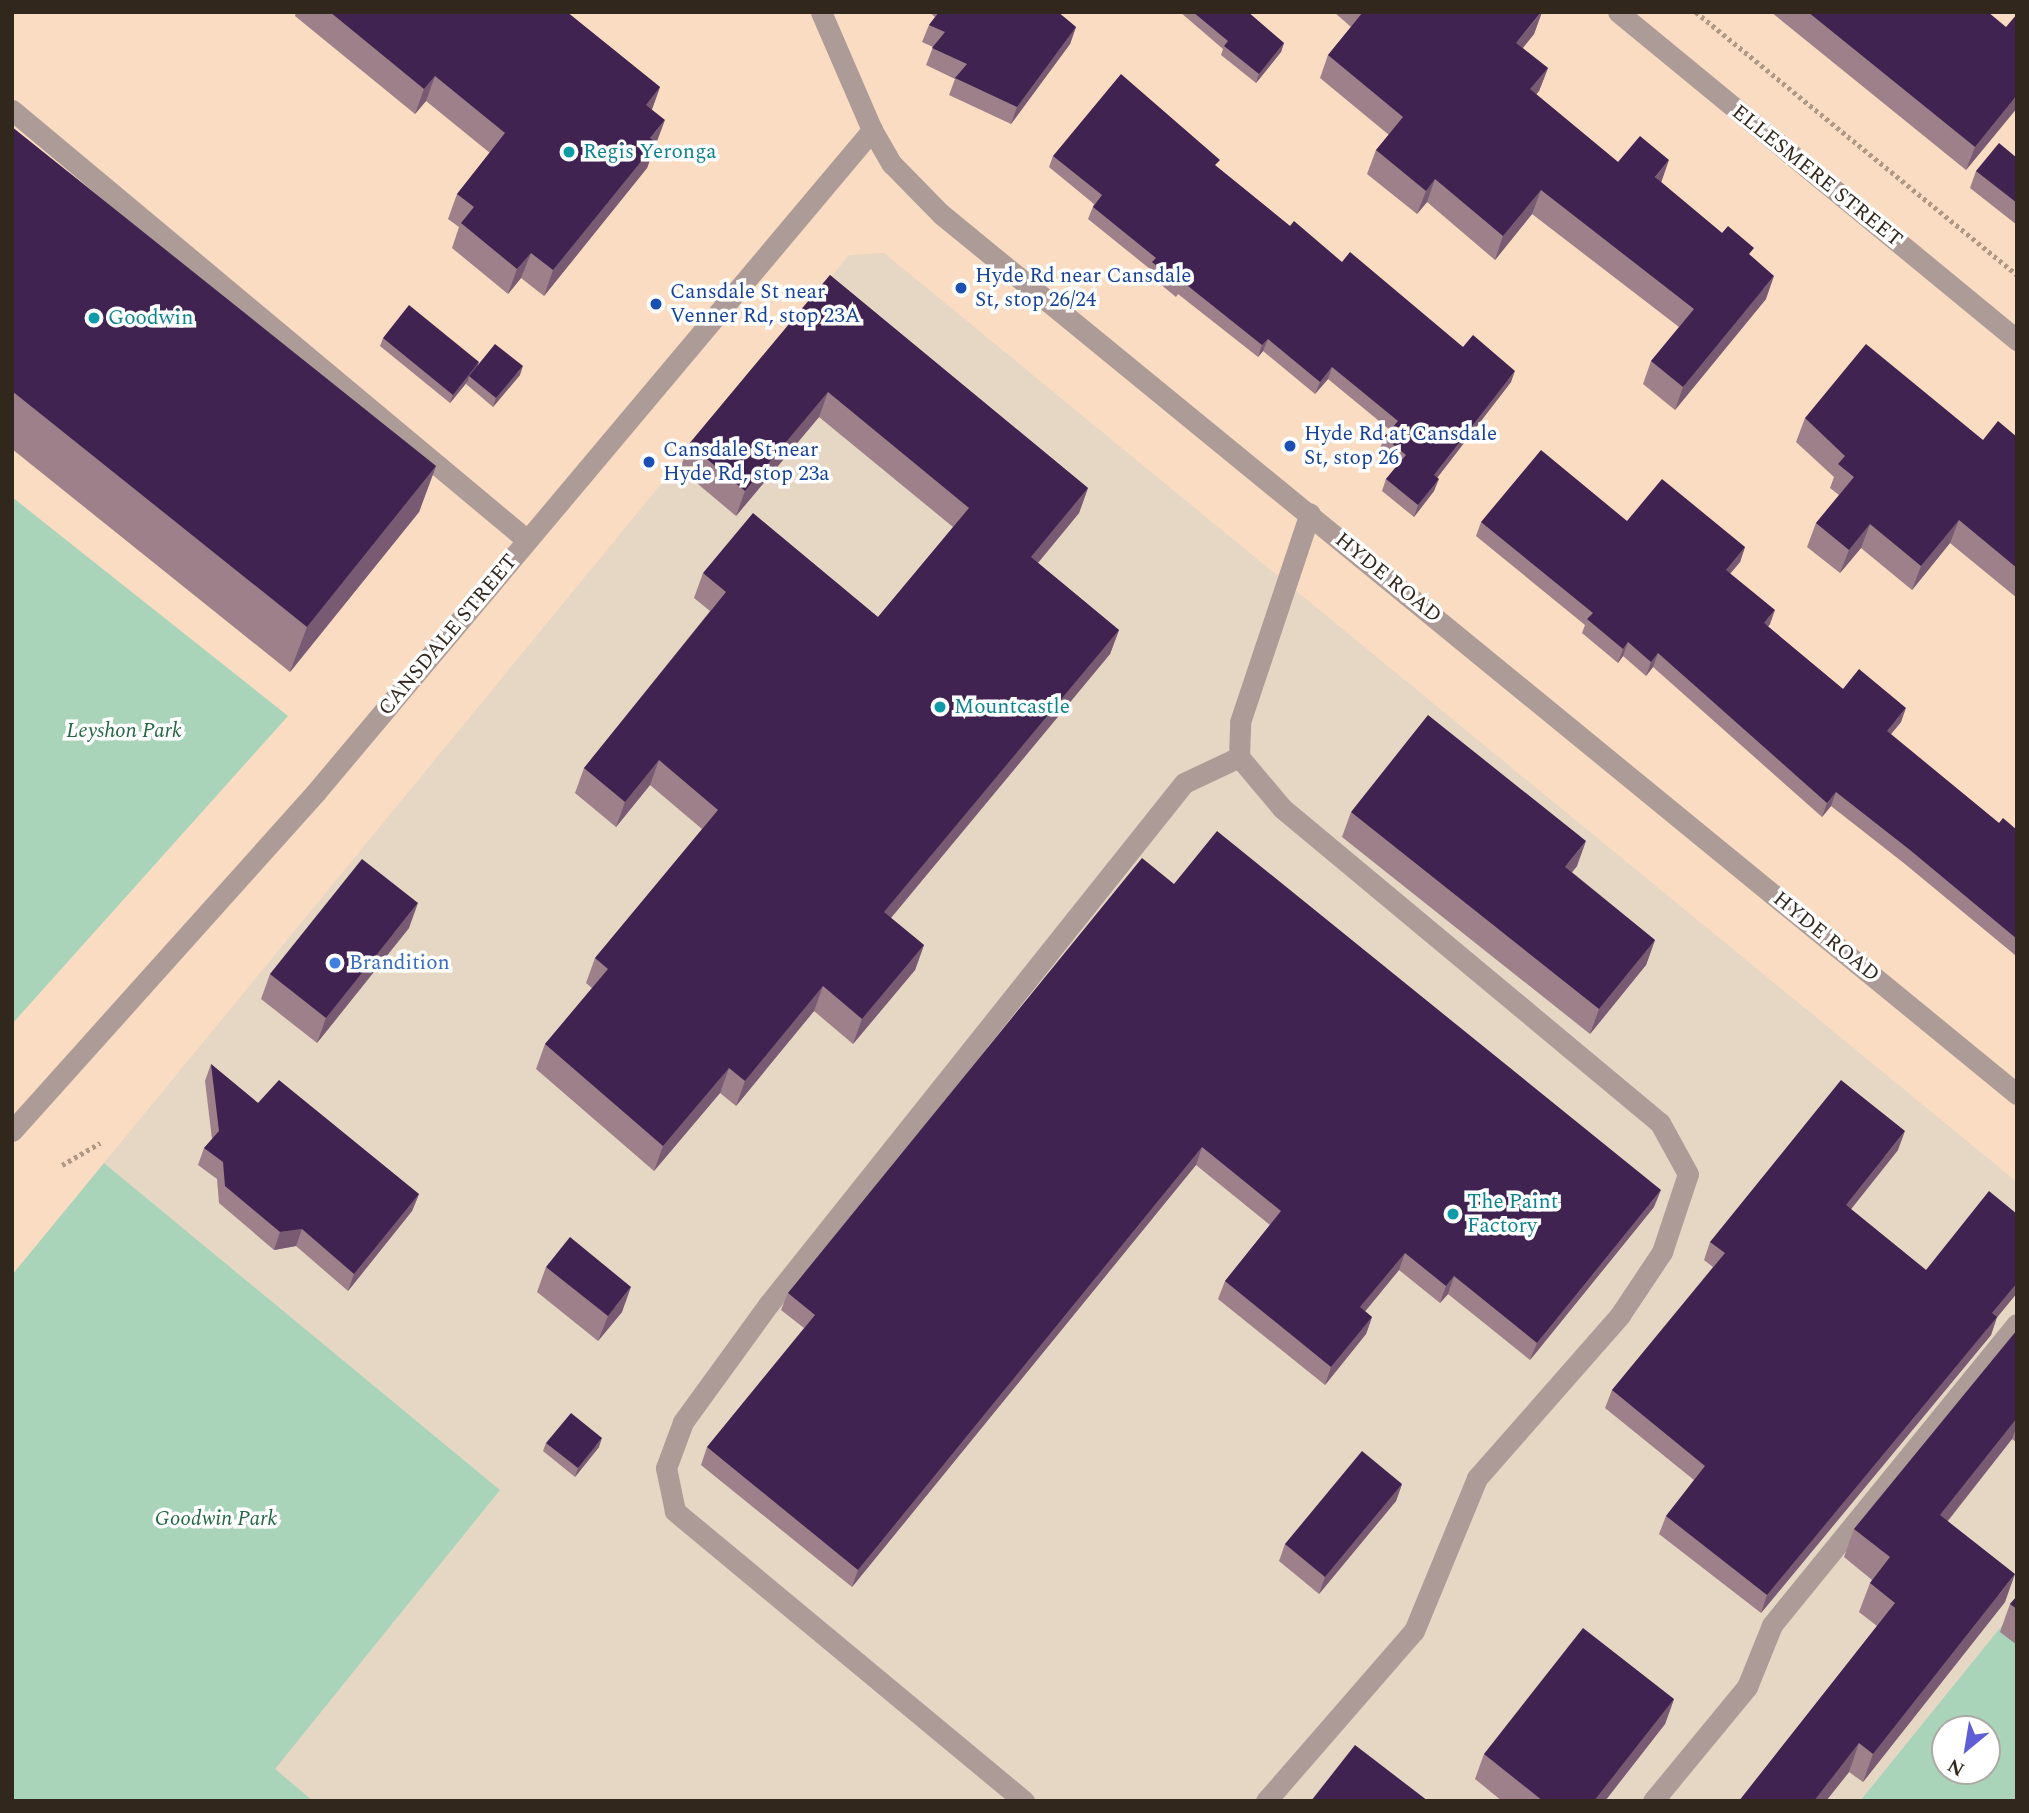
<!DOCTYPE html>
<html>
<head>
<meta charset="utf-8">
<style>
  body { margin:0 }
  #map { position:relative; width:2029px; height:1813px; overflow:hidden; background:#fadcc2; font-family:Spectral,serif }
  div>[style] { position:absolute }
  [style*='--x'] { left:calc(var(--x)*1px); top:calc(var(--y)*1px); width:calc(var(--w)*1px); rotate:calc(var(--a)*1deg) }
  .industrial>* { inset:0; background:#e6d6c4 }
  .green>* { inset:0; background:#a9d4b9 }
  .path>* { height:4.5px; margin-top:-2.25px; transform-origin:0; background:repeating-linear-gradient(90deg,#af9884 0 3.5px,transparent 0 7px) }
  .minor>* { height:21px; margin:-10.5px; padding:0 10.5px; transform-origin:10.5px; border-radius:10.5px; background:#ac9b97 }
  .wall>* { inset:0; background:#9d8089 }
  .shaded-wall>* { inset:0; background:#785a72 }
  .building>* { inset:0; background:#402350 }
  .dots>* { width:19px; height:19px; translate:-50% -50%; box-sizing:border-box; border:4px solid #fff; border-radius:50% }
  span { translate:-50% -50%; white-space:nowrap; text-align:center; line-height:1.15; -webkit-text-stroke:7px #fff; paint-order:stroke }
  .culture-label { font-size:21px; color:#0d838f }
  .left { translate:0 -50%; text-align:left }
  .street-label { font-size:21px; color:#32271d }
  .transit-label { font-size:21px; color:#164399 }
  .park-label { font-size:21px; color:#216742; font-style:italic }
  .shop-label { font-size:21px; color:#366cbe }
  .frame { position:absolute; inset:0; border:14px solid #32271d; pointer-events:none }
  .north { position:absolute; left:1931px; top:1715px; width:70px; height:70px; box-sizing:border-box; background:#fff; border:2px solid #ada9a5; border-radius:50%; rotate:210deg; font-size:19px; font-weight:700; line-height:28px; text-align:center; color:#32271d }
  .north::after { content:''; display:block; margin:auto; width:24px; height:32px; background:#5f5ed7; clip-path:polygon(50% 0,100% 100%,50% 72%,0 100%) }
</style>
</head>
<body>
<div id="map">
  <div class="industrial">
    <i style="clip-path:polygon(884px 253px,2017px 1182px,2017px 1607px,1860px 1801px,313px 1801px,274px 1769px,500px 1490px,104px 1163px,849px 255px)"></i>
  </div>
  <div class="green">
    <i style="clip-path:polygon(12px 497px,288px 716px,12px 1024px)"></i>
    <i style="clip-path:polygon(104px 1163px,500px 1490px,275px 1769px,313px 1801px,12px 1801px,12px 1275px)"></i>
    <i style="clip-path:polygon(evenodd,2017px 1607px,2017px 1801px,1860px 1801px,2017px 1607px,1945px 1729px,1987px 1729px,1987px 1771px,1945px 1771px,1945px 1729px)"></i>
  </div>
  <div class="path">
    <i style="--x:1696;--y:12;--w:415;--a:39.3"></i>
    <i style="--x:62;--y:1165;--w:44;--a:-30.1"></i>
  </div>
  <div class="minor">
    <i style="--x:821;--y:12;--w:129;--a:66.6"></i>
    <i style="--x:872;--y:130;--w:39;--a:60"></i>
    <i style="--x:892;--y:164;--w:70;--a:45.6"></i>
    <i style="--x:941;--y:214;--w:1390;--a:39.28"></i>
    <i style="--x:1618;--y:12;--w:517;--a:39.42"></i>
    <i style="--x:12;--y:110;--w:671;--a:39.86"></i>
    <i style="--x:12;--y:1131;--w:455;--a:-48.1"></i>
    <i style="--x:316;--y:792;--w:865;--a:-49.97"></i>
    <i style="--x:1024;--y:1801;--w:454;--a:-140.3"></i>
    <i style="--x:675;--y:1511;--w:44;--a:-101.8"></i>
    <i style="--x:666;--y:1468;--w:49;--a:-69.7"></i>
    <i style="--x:683;--y:1422;--w:145;--a:-54"></i>
    <i style="--x:768;--y:1305;--w:667;--a:-51.45"></i>
    <i style="--x:1184;--y:783;--w:61;--a:-25.3"></i>
    <i style="--x:1266;--y:1801;--w:225;--a:-49"></i>
    <i style="--x:1414;--y:1631;--w:165;--a:-67.6"></i>
    <i style="--x:1477;--y:1478;--w:217;--a:-48.7"></i>
    <i style="--x:1620;--y:1315;--w:76;--a:-56.3"></i>
    <i style="--x:1662;--y:1252;--w:82;--a:-71.6"></i>
    <i style="--x:1688;--y:1174;--w:58;--a:-118.8"></i>
    <i style="--x:1660;--y:1123;--w:492;--a:-140.2"></i>
    <i style="--x:1282;--y:808;--w:67;--a:-130.1"></i>
    <i style="--x:1239;--y:757;--w:35;--a:-88"></i>
    <i style="--x:1240;--y:722;--w:220;--a:-71.5"></i>
    <i style="--x:1653;--y:1801;--w:148;--a:-50.5"></i>
    <i style="--x:1747;--y:1687;--w:67;--a:-68"></i>
    <i style="--x:1772;--y:1625;--w:388;--a:-50.9"></i>
  </div>
  <div class="wall">
    <i style="clip-path:polygon(296px 12px,567px 12px,660px 87px,652px 109px,656px 145px,654px 148px,647px 168px,544px 296px,521px 278px,508px 294px,452px 248px,459px 227px,448px 219px,457px 194px,490px 153px,426px 101px,415px 114px,295px 16px)"></i>
    <i style="clip-path:polygon(929px 12px,1058px 12px,1076px 27px,1070px 44px,1011px 124px,949px 95px,955px 79px,926px 65px,933px 47px,922px 42px,929px 25px,935px 17px)"></i>
    <i style="clip-path:polygon(1180px 12px,1248px 12px,1284px 43px,1281px 52px,1256px 83px,1221px 55px,1223px 49px)"></i>
    <i style="clip-path:polygon(1334px 12px,1542px 12px,1534px 34px,1523px 48px,1548px 68px,1539px 91px,1536px 94px,1618px 162px,1661px 182px,1751px 257px,1766px 299px,1675px 410px,1643px 384px,1651px 361px,1679px 327px,1532px 214px,1495px 260px,1427px 202px,1417px 214px,1367px 174px,1376px 150px,1389px 135px,1320px 78px,1328px 55px,1351px 27px)"></i>
    <i style="clip-path:polygon(1771px 12px,1988px 12px,2017px 108px,1966px 170px)"></i>
    <i style="clip-path:polygon(12px 127px,436px 466px,419px 512px,290px 672px,12px 449px)"></i>
    <i style="clip-path:polygon(1053px 156px,1217px 167px,1290px 226px,1463px 347px,1511px 382px,1437px 478px,1434px 491px,1414px 517px,1382px 491px,1386px 479px,1398px 464px,1380px 449px,1384px 437px,1390px 430px,1328px 379px,1315px 394px,1263px 351px,1258px 357px,1178px 294px,1176px 297px,1148px 274px,1150px 269px,1088px 219px,1094px 204px,1049px 167px)"></i>
    <i style="clip-path:polygon(2017px 158px,2017px 225px,1970px 188px,1976px 171px)"></i>
    <i style="clip-path:polygon(830px 275px,1088px 488px,1079px 513px,1038px 563px,1119px 630px,1110px 654px,891px 918px,924px 945px,915px 970px,853px 1044px,814px 1011px,736px 1106px,720px 1093px,654px 1171px,536px 1069px,545px 1044px,592px 988px,586px 983px,595px 958px,702px 829px,650px 785px,616px 827px,575px 793px,584px 768px,710px 611px,694px 598px,703px 573px,878px 617px,953px 527px,819px 417px,736px 516px,680px 469px,689px 444px)"></i>
    <i style="clip-path:polygon(383px 338px,478px 366px,520px 375px,493px 407px,466px 384px,468px 381px,450px 403px,380px 346px)"></i>
    <i style="clip-path:polygon(1805px 418px,1983px 440px,2017px 437px,2017px 598px,1950px 543px,1912px 590px,1861px 548px,1840px 573px,1807px 547px,1816px 523px,1839px 495px,1830px 488px,1834px 477px,1796px 442px)"></i>
    <i style="clip-path:polygon(1627px 521px,1745px 547px,1740px 562px,1730px 574px,1770px 624px,1768px 627px,1843px 689px,1901px 722px,1891px 734px,1999px 823px,2017px 830px,2017px 959px,2015px 955px,1905px 864px,1831px 806px,1822px 817px,1653px 667px,1646px 676px,1623px 656px,1618px 663px,1582px 633px,1585px 625px,1476px 536px,1481px 522px)"></i>
    <i style="clip-path:polygon(1351px 812px,1577px 866px,1572px 872px,1655px 940px,1646px 965px,1590px 1034px,1342px 837px)"></i>
    <i style="clip-path:polygon(1174px 884px,1654px 1207px,1530px 1360px,1448px 1294px,1440px 1303px,1399px 1270px,1365px 1311px,1372px 1317px,1366px 1334px,1325px 1385px,1218px 1299px,1225px 1281px,1270px 1225px,1196px 1165px,852px 1587px,701px 1465px,707px 1447px,804px 1328px,781px 1310px,788px 1293px)"></i>
    <i style="clip-path:polygon(409px 928px,317px 1043px,261px 999px,270px 974px)"></i>
    <i style="clip-path:polygon(211px 1064px,258px 1103px,419px 1194px,412px 1211px,348px 1291px,296px 1246px,274px 1250px,219px 1203px,217px 1179px,198px 1165px,204px 1148px,212px 1139px,205px 1081px)"></i>
    <i style="clip-path:polygon(1898px 1150px,1851px 1209px,1926px 1270px,2017px 1214px,2017px 1293px,1997px 1317px,1991px 1335px,1761px 1613px,1659px 1534px,1666px 1516px,1694px 1480px,1605px 1408px,1612px 1390px,1713px 1267px,1704px 1260px,1710px 1242px)"></i>
    <i style="clip-path:polygon(546px 1267px,622px 1312px,598px 1341px,537px 1292px)"></i>
    <i style="clip-path:polygon(2017px 1330px,2017px 1443px,2012px 1439px,1948px 1521px,2005px 1602px,1863px 1782px,1849px 1772px,1826px 1801px,1739px 1801px,1877px 1626px,1859px 1612px,1870px 1583px,1872px 1580px,1844px 1557px,1854px 1529px)"></i>
    <i style="clip-path:polygon(546px 1443px,599px 1447px,575px 1477px,543px 1451px)"></i>
    <i style="clip-path:polygon(1402px 1484px,1396px 1501px,1319px 1594px,1279px 1561px,1285px 1544px)"></i>
    <i style="clip-path:polygon(2017px 1596px,2017px 1645px,2000px 1632px,2010px 1604px)"></i>
    <i style="clip-path:polygon(1674px 1699px,1665px 1724px,1605px 1801px,1502px 1801px,1475px 1779px,1484px 1754px)"></i>
  </div>
  <div class="shaded-wall">
    <i style="clip-path:polygon(1542px 12px,1534px 34px,1508px 66px,1516px 43px)"></i>
    <i style="clip-path:polygon(1076px 27px,1070px 44px,1011px 124px,1017px 107px)"></i>
    <i style="clip-path:polygon(1284px 43px,1281px 52px,1256px 83px,1259px 74px)"></i>
    <i style="clip-path:polygon(1548px 68px,1539px 91px,1522px 112px,1530px 89px)"></i>
    <i style="clip-path:polygon(435px 76px,426px 101px,415px 114px,424px 89px)"></i>
    <i style="clip-path:polygon(660px 87px,651px 112px,646px 105px)"></i>
    <i style="clip-path:polygon(2017px 95px,2017px 108px,1966px 170px,1975px 147px)"></i>
    <i style="clip-path:polygon(665px 120px,647px 168px,544px 296px,553px 270px,650px 138px)"></i>
    <i style="clip-path:polygon(1669px 160px,1661px 183px,1655px 177px)"></i>
    <i style="clip-path:polygon(1435px 179px,1427px 202px,1417px 214px,1426px 191px)"></i>
    <i style="clip-path:polygon(1541px 190px,1532px 214px,1495px 260px,1503px 236px)"></i>
    <i style="clip-path:polygon(531px 253px,521px 278px,508px 294px,517px 269px)"></i>
    <i style="clip-path:polygon(1774px 276px,1766px 299px,1675px 410px,1683px 387px)"></i>
    <i style="clip-path:polygon(1268px 339px,1263px 351px,1258px 357px,1262px 345px)"></i>
    <i style="clip-path:polygon(479px 362px,476px 371px,469px 376px,468px 381px,450px 403px,453px 395px)"></i>
    <i style="clip-path:polygon(523px 366px,520px 375px,493px 407px,496px 398px)"></i>
    <i style="clip-path:polygon(1332px 367px,1328px 379px,1315px 394px,1320px 382px)"></i>
    <i style="clip-path:polygon(1515px 371px,1511px 382px,1430px 487px,1434px 475px)"></i>
    <i style="clip-path:polygon(828px 392px,819px 417px,736px 516px,745px 491px)"></i>
    <i style="clip-path:polygon(436px 466px,419px 512px,290px 672px,307px 627px)"></i>
    <i style="clip-path:polygon(1439px 479px,1434px 491px,1414px 517px,1418px 505px)"></i>
    <i style="clip-path:polygon(1088px 488px,1079px 513px,1022px 582px,1031px 557px)"></i>
    <i style="clip-path:polygon(1959px 520px,1950px 543px,1912px 590px,1921px 566px)"></i>
    <i style="clip-path:polygon(1870px 524px,1861px 548px,1840px 573px,1849px 550px)"></i>
    <i style="clip-path:polygon(1745px 547px,1740px 562px,1721px 584px,1726px 570px)"></i>
    <i style="clip-path:polygon(1775px 610px,1770px 624px,1759px 637px,1764px 623px)"></i>
    <i style="clip-path:polygon(1119px 630px,1110px 654px,875px 937px,884px 912px)"></i>
    <i style="clip-path:polygon(1628px 642px,1623px 656px,1618px 663px,1623px 649px)"></i>
    <i style="clip-path:polygon(1658px 653px,1653px 667px,1646px 676px,1651px 662px)"></i>
    <i style="clip-path:polygon(1906px 708px,1901px 722px,1882px 745px,1887px 731px)"></i>
    <i style="clip-path:polygon(659px 760px,650px 785px,616px 827px,625px 802px)"></i>
    <i style="clip-path:polygon(1836px 792px,1831px 806px,1822px 817px,1827px 803px)"></i>
    <i style="clip-path:polygon(1586px 841px,1577px 866px,1556px 892px,1565px 867px)"></i>
    <i style="clip-path:polygon(418px 903px,409px 928px,317px 1043px,326px 1018px)"></i>
    <i style="clip-path:polygon(1655px 940px,1646px 965px,1590px 1034px,1599px 1009px)"></i>
    <i style="clip-path:polygon(924px 945px,915px 970px,853px 1044px,862px 1019px)"></i>
    <i style="clip-path:polygon(823px 986px,814px 1011px,736px 1106px,745px 1081px)"></i>
    <i style="clip-path:polygon(729px 1068px,720px 1093px,654px 1171px,663px 1146px)"></i>
    <i style="clip-path:polygon(1905px 1131px,1898px 1150px,1840px 1223px,1846px 1205px)"></i>
    <i style="clip-path:polygon(1202px 1147px,1196px 1165px,852px 1587px,858px 1570px)"></i>
    <i style="clip-path:polygon(1661px 1190px,1654px 1207px,1530px 1360px,1537px 1343px)"></i>
    <i style="clip-path:polygon(419px 1194px,412px 1211px,348px 1291px,354px 1274px)"></i>
    <i style="clip-path:polygon(302px 1229px,296px 1246px,274px 1250px,280px 1232px)"></i>
    <i style="clip-path:polygon(1405px 1253px,1399px 1270px,1354px 1325px,1360px 1307px)"></i>
    <i style="clip-path:polygon(1454px 1276px,1448px 1294px,1440px 1303px,1446px 1286px)"></i>
    <i style="clip-path:polygon(2017px 1283px,2017px 1293px,1986px 1331px,1992px 1313px)"></i>
    <i style="clip-path:polygon(631px 1287px,622px 1312px,598px 1341px,608px 1316px)"></i>
    <i style="clip-path:polygon(1372px 1317px,1366px 1334px,1325px 1385px,1331px 1367px)"></i>
    <i style="clip-path:polygon(1997px 1317px,1991px 1335px,1761px 1613px,1767px 1595px)"></i>
    <i style="clip-path:polygon(2017px 1418px,2017px 1426px,2012px 1439px,1930px 1543px,1940px 1515px)"></i>
    <i style="clip-path:polygon(602px 1438px,599px 1447px,575px 1477px,578px 1468px)"></i>
    <i style="clip-path:polygon(1402px 1484px,1396px 1501px,1319px 1594px,1325px 1577px)"></i>
    <i style="clip-path:polygon(2015px 1574px,2005px 1602px,1863px 1782px,1873px 1754px)"></i>
    <i style="clip-path:polygon(1674px 1699px,1665px 1724px,1605px 1801px,1594px 1801px)"></i>
    <i style="clip-path:polygon(1859px 1743px,1849px 1772px,1826px 1801px,1814px 1801px)"></i>
  </div>
  <div class="building">
    <i style="clip-path:polygon(330px 12px,567px 12px,660px 87px,646px 105px,665px 120px,650px 138px,656px 143px,553px 270px,531px 253px,517px 269px,461px 223px,474px 207px,457px 194px,505px 133px,435px 76px,424px 89px)"></i>
    <i style="clip-path:polygon(939px 12px,1058px 12px,1076px 27px,1017px 107px,955px 78px,967px 64px,932px 48px,945px 32px,929px 25px)"></i>
    <i style="clip-path:polygon(1193px 12px,1248px 12px,1284px 43px,1259px 74px,1224px 46px,1228px 41px)"></i>
    <i style="clip-path:polygon(1363px 12px,1541px 12px,1516px 43px,1548px 68px,1530px 89px,1618px 162px,1640px 136px,1669px 160px,1655px 177px,1722px 233px,1728px 226px,1754px 248px,1749px 254px,1774px 276px,1683px 387px,1651px 361px,1694px 309px,1541px 190px,1503px 236px,1435px 179px,1426px 191px,1376px 150px,1403px 117px,1328px 55px)"></i>
    <i style="clip-path:polygon(1808px 12px,1988px 12px,2006px 27px,2017px 14px,2017px 95px,1975px 147px)"></i>
    <i style="clip-path:polygon(1121px 74px,1220px 160px,1215px 165px,1290px 226px,1294px 221px,1342px 262px,1350px 252px,1463px 347px,1473px 335px,1515px 371px,1434px 475px,1439px 479px,1418px 505px,1386px 479px,1406px 455px,1384px 437px,1398px 421px,1332px 367px,1320px 382px,1268px 339px,1262px 345px,1183px 282px,1180px 285px,1152px 262px,1156px 258px,1093px 207px,1102px 195px,1053px 156px)"></i>
    <i style="clip-path:polygon(12px 127px,436px 466px,307px 627px,12px 391px)"></i>
    <i style="clip-path:polygon(1999px 143px,2017px 158px,2017px 203px,1976px 171px)"></i>
    <i style="clip-path:polygon(830px 275px,1088px 488px,1031px 557px,1119px 630px,884px 912px,924px 945px,862px 1019px,823px 986px,745px 1081px,729px 1068px,663px 1146px,545px 1044px,608px 969px,595px 958px,718px 810px,659px 760px,625px 802px,584px 768px,726px 592px,703px 573px,753px 513px,878px 617px,969px 508px,828px 392px,745px 491px,689px 444px)"></i>
    <i style="clip-path:polygon(409px 305px,479px 362px,453px 395px,383px 338px)"></i>
    <i style="clip-path:polygon(495px 344px,523px 366px,496px 398px,469px 376px)"></i>
    <i style="clip-path:polygon(1866px 344px,1983px 440px,1998px 421px,2017px 437px,2017px 568px,1959px 520px,1921px 566px,1870px 524px,1849px 550px,1816px 523px,1854px 477px,1838px 464px,1845px 456px,1805px 418px)"></i>
    <i style="clip-path:polygon(1541px 450px,1627px 521px,1662px 479px,1745px 547px,1726px 570px,1775px 610px,1764px 623px,1843px 689px,1859px 669px,1906px 708px,1887px 731px,1999px 823px,2003px 818px,2017px 830px,2017px 939px,1910px 850px,1836px 792px,1827px 803px,1658px 653px,1651px 662px,1628px 642px,1623px 649px,1587px 619px,1593px 613px,1481px 522px)"></i>
    <i style="clip-path:polygon(1428px 715px,1586px 841px,1565px 867px,1655px 940px,1599px 1009px,1351px 812px)"></i>
    <i style="clip-path:polygon(1217px 831px,1661px 1190px,1537px 1343px,1454px 1276px,1446px 1286px,1405px 1253px,1360px 1307px,1372px 1317px,1331px 1367px,1225px 1281px,1281px 1211px,1202px 1147px,858px 1570px,707px 1447px,815px 1315px,788px 1293px,1142px 858px,1174px 884px)"></i>
    <i style="clip-path:polygon(362px 859px,418px 903px,326px 1018px,270px 974px)"></i>
    <i style="clip-path:polygon(211px 1064px,258px 1103px,279px 1080px,419px 1194px,354px 1274px,302px 1229px,280px 1232px,225px 1186px,223px 1162px,204px 1148px,219px 1131px)"></i>
    <i style="clip-path:polygon(1841px 1080px,1905px 1131px,1846px 1205px,1926px 1270px,1989px 1191px,2017px 1214px,2017px 1283px,1992px 1313px,1997px 1317px,1767px 1595px,1666px 1516px,1705px 1466px,1612px 1390px,1725px 1253px,1710px 1242px)"></i>
    <i style="clip-path:polygon(570px 1237px,631px 1287px,608px 1316px,546px 1267px)"></i>
    <i style="clip-path:polygon(2017px 1330px,2017px 1418px,1940px 1515px,2015px 1574px,1873px 1754px,1859px 1743px,1814px 1801px,1739px 1801px,1895px 1603px,1870px 1583px,1890px 1557px,1854px 1529px)"></i>
    <i style="clip-path:polygon(571px 1413px,602px 1438px,578px 1468px,546px 1443px)"></i>
    <i style="clip-path:polygon(1362px 1451px,1402px 1484px,1325px 1577px,1285px 1544px)"></i>
    <i style="clip-path:polygon(2017px 1596px,2017px 1609px,2010px 1604px)"></i>
    <i style="clip-path:polygon(1583px 1628px,1674px 1699px,1594px 1801px,1543px 1801px,1484px 1754px)"></i>
    <i style="clip-path:polygon(1355px 1745px,1428px 1801px,1311px 1801px)"></i>
  </div>
  <div class="dots">
    <i style="left:569px;top:152px;background:#0f9aa8"></i>
    <i style="left:961px;top:288px;background:#1a4fb4"></i>
    <i style="left:656px;top:304px;background:#1a4fb4"></i>
    <i style="left:94px;top:318px;background:#0f9aa8"></i>
    <i style="left:1290px;top:446px;background:#1a4fb4"></i>
    <i style="left:649px;top:462px;background:#1a4fb4"></i>
    <i style="left:940px;top:707px;background:#0f9aa8"></i>
    <i style="left:335px;top:963px;background:#3f7fe0"></i>
    <i style="left:1453px;top:1214px;background:#0f9aa8"></i>
  </div>
  <div class="culture-label">
    <span class="left" style="left:583px;top:152px">Regis Yeronga</span>
    <span class="left" style="left:108px;top:318px">Goodwin</span>
    <span class="left" style="left:954px;top:707px">Mountcastle</span>
    <span class="left" style="left:1467px;top:1214px">The Paint<br>Factory</span>
  </div>
  <div class="street-label">
    <span style="left:1817px;top:176px;rotate:39deg">ELLESMERE STREET</span>
    <span style="left:1388px;top:578px;rotate:39deg">HYDE ROAD</span>
    <span style="left:448px;top:635px;rotate:-50deg">CANSDALE STREET</span>
    <span style="left:1826px;top:937px;rotate:39deg">HYDE ROAD</span>
  </div>
  <div class="transit-label">
    <span class="left" style="left:975px;top:288px">Hyde Rd near Cansdale<br>St, stop 26/24</span>
    <span class="left" style="left:670px;top:304px">Cansdale St near<br>Venner Rd, stop 23A</span>
    <span class="left" style="left:1304px;top:446px">Hyde Rd at Cansdale<br>St, stop 26</span>
    <span class="left" style="left:663px;top:462px">Cansdale St near<br>Hyde Rd, stop 23a</span>
  </div>
  <div class="park-label">
    <span style="left:124px;top:731px">Leyshon Park</span>
    <span style="left:216px;top:1519px">Goodwin Park</span>
  </div>
  <div class="shop-label">
    <span class="left" style="left:349px;top:963px">Brandition</span>
  </div>
  <div class="frame"></div>
  <div class="north">N</div>
</div>
</body>
</html>
